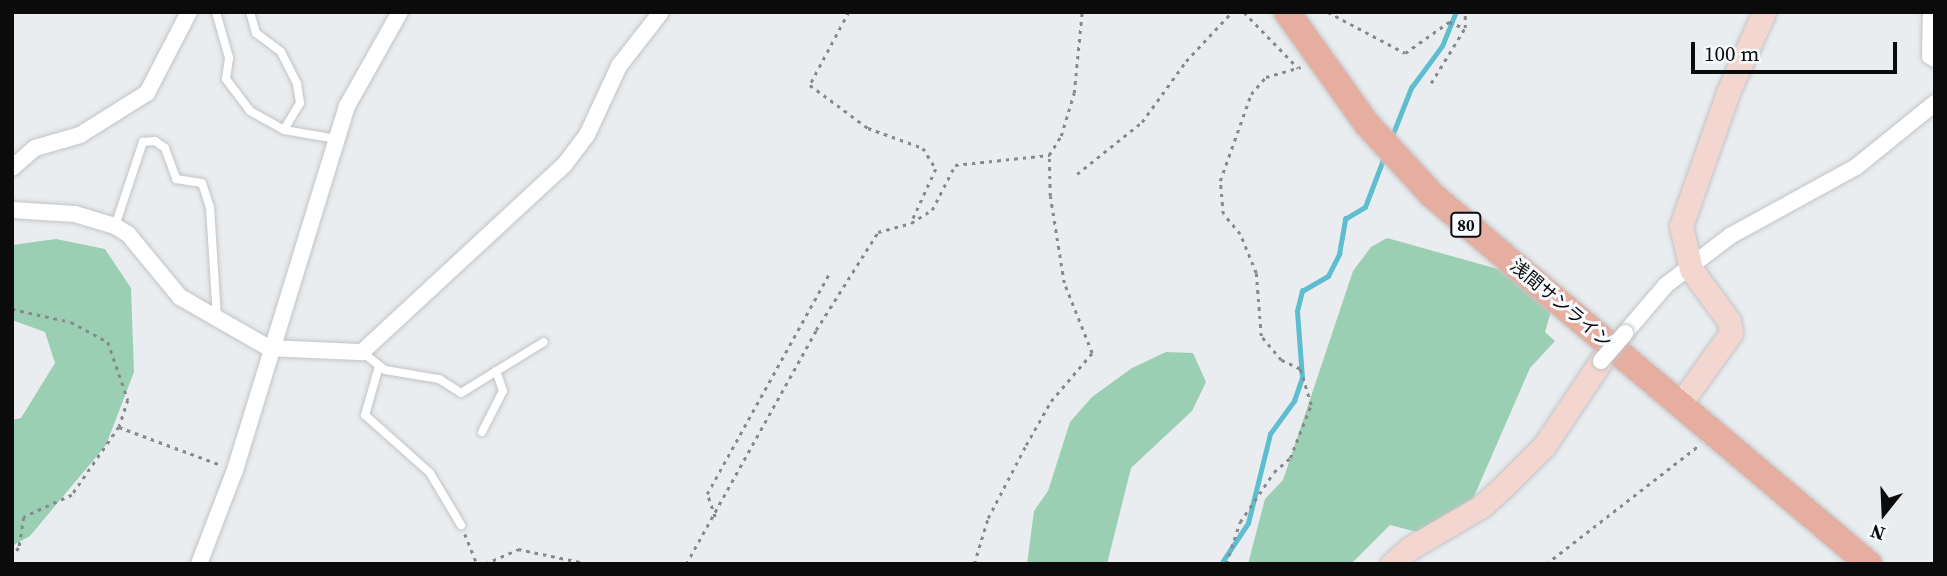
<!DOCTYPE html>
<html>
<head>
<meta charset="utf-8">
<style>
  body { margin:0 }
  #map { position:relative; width:1947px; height:576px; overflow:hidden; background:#eaedef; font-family:"Source Serif 4","Noto Sans JP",serif }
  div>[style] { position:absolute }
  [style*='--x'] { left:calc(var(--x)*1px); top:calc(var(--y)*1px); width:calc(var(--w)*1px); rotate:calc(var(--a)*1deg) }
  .green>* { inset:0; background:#9bcfb3 }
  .stream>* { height:4.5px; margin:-2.25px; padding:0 2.25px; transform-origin:2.25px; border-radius:2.25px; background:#5ebecf }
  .path>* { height:2.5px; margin-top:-1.25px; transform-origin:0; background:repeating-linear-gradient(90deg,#87898a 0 3.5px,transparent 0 8.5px) }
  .roads { filter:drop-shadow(0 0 2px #c2c4c6) drop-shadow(0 0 2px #c2c4c6) }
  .lane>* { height:8px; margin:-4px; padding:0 4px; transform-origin:4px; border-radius:4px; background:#fff }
  .street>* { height:16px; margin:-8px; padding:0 8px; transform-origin:8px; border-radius:8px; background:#fff }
  .secondary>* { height:23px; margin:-11.5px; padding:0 11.5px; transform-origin:11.5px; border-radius:11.5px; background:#f3d6d0 }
  .primary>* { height:26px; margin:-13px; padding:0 13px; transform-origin:13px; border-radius:13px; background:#e6aea1 }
  .bridges { filter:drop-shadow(0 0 2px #c2c4c6) drop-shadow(0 0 2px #c2c4c6) }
  .street-bridge>* { height:16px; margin:-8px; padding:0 8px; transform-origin:8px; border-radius:8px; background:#fff }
  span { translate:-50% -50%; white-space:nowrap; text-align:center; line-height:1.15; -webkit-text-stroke:6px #f7fafc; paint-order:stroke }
  .shield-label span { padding:2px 5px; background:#f7fafc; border:2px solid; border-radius:5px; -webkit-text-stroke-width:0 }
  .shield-label { font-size:16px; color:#0b0b0c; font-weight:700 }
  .street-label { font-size:18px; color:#0b0b0c }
  .frame { position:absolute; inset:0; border:14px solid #0b0b0c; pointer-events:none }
  .north { position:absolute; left:1849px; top:478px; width:70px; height:70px; -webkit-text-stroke:5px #f7fafc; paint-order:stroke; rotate:198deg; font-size:19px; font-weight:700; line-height:28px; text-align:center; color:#0b0b0c }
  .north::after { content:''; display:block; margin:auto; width:24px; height:32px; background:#0b0b0c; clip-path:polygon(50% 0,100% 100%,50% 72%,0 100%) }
  .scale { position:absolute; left:1691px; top:42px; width:206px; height:32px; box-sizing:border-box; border:4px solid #0b0b0c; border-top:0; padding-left:9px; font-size:21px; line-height:24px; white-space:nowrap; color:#0b0b0c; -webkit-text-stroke:5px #f7fafc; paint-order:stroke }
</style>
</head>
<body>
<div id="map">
  <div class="green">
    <i style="clip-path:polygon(1387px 238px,1523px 276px,1554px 301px,1545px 332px,1555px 341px,1530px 368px,1472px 501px,1432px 536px,1390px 525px,1351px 564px,1248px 564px,1265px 499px,1283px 480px,1353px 271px,1371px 247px)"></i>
    <i style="clip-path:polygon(56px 239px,105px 249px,131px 288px,134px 372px,106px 445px,30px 536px,12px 546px,12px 420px,21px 418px,55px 363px,45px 332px,12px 320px,12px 245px)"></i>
    <i style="clip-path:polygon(1166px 352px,1193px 353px,1206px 382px,1192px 411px,1131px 468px,1107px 564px,1027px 564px,1034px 511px,1048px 491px,1070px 422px,1092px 397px,1132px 368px)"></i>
  </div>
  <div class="stream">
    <i style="--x:1392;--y:136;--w:52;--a:-68.4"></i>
    <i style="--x:1411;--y:88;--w:52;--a:-53.6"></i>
    <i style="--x:1442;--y:46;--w:37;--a:-68"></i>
    <i style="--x:1221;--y:564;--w:49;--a:-56.6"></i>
    <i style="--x:1248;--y:523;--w:92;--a:-76.1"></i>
    <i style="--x:1270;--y:434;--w:41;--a:-54"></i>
    <i style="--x:1294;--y:401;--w:24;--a:-71"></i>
    <i style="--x:1302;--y:378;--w:67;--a:-94.3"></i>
    <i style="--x:1297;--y:311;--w:21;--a:-76"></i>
    <i style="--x:1302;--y:291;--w:30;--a:-30"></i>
    <i style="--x:1328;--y:276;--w:25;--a:-63"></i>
    <i style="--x:1339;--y:254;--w:36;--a:-80"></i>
    <i style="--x:1345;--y:219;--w:23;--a:-31"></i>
    <i style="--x:1365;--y:207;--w:53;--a:-69.2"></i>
  </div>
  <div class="path">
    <i style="--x:849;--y:12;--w:83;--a:118.1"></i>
    <i style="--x:810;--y:85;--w:72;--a:36.6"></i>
    <i style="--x:868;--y:128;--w:59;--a:20"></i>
    <i style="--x:923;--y:148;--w:25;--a:58"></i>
    <i style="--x:936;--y:169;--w:60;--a:114.8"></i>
    <i style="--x:1244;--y:12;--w:78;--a:46"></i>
    <i style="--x:1328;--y:12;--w:87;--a:28"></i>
    <i style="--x:1405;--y:53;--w:54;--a:-35.2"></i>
    <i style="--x:1449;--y:22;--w:17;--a:21"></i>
    <i style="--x:1431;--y:83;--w:65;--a:-58.3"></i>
    <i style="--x:1465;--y:28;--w:16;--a:-90"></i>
    <i style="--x:1077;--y:174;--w:83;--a:-38.7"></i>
    <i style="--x:1142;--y:122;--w:75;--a:-54.2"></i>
    <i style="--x:1186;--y:61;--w:67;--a:-46.8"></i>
    <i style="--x:12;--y:309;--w:60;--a:12.4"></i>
    <i style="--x:71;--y:322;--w:42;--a:28.4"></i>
    <i style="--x:108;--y:342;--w:61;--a:71"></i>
    <i style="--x:128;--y:400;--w:28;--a:108"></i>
    <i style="--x:119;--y:427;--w:83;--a:124.7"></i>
    <i style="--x:72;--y:495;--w:53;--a:155.4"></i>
    <i style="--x:24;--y:517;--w:31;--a:99"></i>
    <i style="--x:19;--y:548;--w:10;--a:135"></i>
    <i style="--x:119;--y:427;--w:109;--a:20.4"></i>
    <i style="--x:715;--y:517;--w:24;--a:-109"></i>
    <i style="--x:707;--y:494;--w:254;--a:-61"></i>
    <i style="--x:465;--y:534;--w:32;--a:68"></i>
    <i style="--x:485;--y:564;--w:36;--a:-24"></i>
    <i style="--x:518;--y:549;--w:73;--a:11.9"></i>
    <i style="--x:686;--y:564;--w:268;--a:-60.9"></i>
    <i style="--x:816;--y:330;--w:116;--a:-57.7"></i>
    <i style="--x:878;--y:232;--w:34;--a:-15"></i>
    <i style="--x:911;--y:223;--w:25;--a:-32"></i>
    <i style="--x:932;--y:210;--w:51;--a:-62.9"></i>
    <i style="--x:955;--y:165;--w:95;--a:-6.1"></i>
    <i style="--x:974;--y:564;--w:48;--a:-73.1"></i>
    <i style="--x:988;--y:518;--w:82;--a:-62.5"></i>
    <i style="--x:1026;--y:445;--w:51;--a:-60.4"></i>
    <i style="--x:1051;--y:401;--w:63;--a:-49.5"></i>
    <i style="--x:1092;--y:353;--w:75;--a:-111.8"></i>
    <i style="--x:1064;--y:283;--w:88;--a:-99.1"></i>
    <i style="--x:1050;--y:196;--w:41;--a:-91.4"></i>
    <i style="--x:1049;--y:155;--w:22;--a:-58"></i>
    <i style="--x:1061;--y:136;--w:45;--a:-73.2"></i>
    <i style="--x:1074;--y:93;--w:81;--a:-84.4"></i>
    <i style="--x:1226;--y:564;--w:44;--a:-71.6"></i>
    <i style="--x:1240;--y:522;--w:60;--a:-55.8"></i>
    <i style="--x:1274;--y:472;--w:21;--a:-41"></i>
    <i style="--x:1290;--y:458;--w:57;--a:-68.4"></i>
    <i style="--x:1311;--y:405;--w:38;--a:-107"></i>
    <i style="--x:1300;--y:369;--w:21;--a:-155"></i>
    <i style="--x:1281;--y:360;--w:31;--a:-130"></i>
    <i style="--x:1261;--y:336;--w:63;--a:-94.5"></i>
    <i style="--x:1256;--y:273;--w:42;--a:-112.3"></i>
    <i style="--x:1240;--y:234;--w:26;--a:-130"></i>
    <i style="--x:1223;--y:214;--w:33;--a:-95"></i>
    <i style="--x:1220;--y:181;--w:92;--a:-70.4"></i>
    <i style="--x:1251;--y:94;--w:23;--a:-49"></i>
    <i style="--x:1266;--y:77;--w:36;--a:-16"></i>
    <i style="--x:1546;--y:564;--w:192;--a:-37.8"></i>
  </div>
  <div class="roads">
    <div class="lane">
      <i style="--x:216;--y:12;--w:48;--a:74.2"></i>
      <i style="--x:229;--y:58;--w:21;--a:98"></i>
      <i style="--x:226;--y:79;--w:40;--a:53"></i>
      <i style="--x:250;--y:111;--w:39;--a:29"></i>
      <i style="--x:284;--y:130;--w:53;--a:9.8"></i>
      <i style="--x:250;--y:12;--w:22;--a:74"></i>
      <i style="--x:256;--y:33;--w:31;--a:37"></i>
      <i style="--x:281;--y:52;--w:36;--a:63"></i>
      <i style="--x:297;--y:84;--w:19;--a:81"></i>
      <i style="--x:300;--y:103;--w:31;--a:121"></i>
      <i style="--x:115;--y:226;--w:89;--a:-71.6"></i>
      <i style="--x:143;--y:142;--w:12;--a:-5"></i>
      <i style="--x:155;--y:141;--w:12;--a:35"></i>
      <i style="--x:165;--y:148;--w:33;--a:70"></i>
      <i style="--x:176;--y:179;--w:26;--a:9"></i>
      <i style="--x:202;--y:183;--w:25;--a:72"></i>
      <i style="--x:210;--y:207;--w:110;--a:86.4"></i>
      <i style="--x:362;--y:352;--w:29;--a:38"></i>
      <i style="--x:385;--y:370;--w:55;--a:9.5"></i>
      <i style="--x:439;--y:379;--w:26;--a:32"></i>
      <i style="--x:461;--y:393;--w:97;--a:-31.6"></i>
      <i style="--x:379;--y:366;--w:51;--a:105.9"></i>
      <i style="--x:365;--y:415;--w:87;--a:41.7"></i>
      <i style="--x:430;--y:473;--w:61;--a:59.2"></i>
      <i style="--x:482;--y:432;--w:46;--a:-62.9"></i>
      <i style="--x:503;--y:391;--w:21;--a:-109"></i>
    </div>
    <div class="street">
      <i style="--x:1931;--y:12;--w:44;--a:91.3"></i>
      <i style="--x:1930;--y:56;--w:6;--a:31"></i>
      <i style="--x:12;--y:168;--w:30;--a:-41"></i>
      <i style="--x:35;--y:148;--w:47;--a:-16.1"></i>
      <i style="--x:80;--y:135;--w:79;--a:-32.1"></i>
      <i style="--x:147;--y:93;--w:91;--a:-62.6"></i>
      <i style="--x:12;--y:210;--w:63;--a:3.6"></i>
      <i style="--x:75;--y:214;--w:42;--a:16.7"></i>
      <i style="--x:115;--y:226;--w:15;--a:32"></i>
      <i style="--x:128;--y:234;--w:82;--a:50.5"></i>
      <i style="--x:180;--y:297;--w:103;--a:29.8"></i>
      <i style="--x:269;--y:348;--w:93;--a:2.5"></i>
      <i style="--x:362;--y:352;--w:277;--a:-42.8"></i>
      <i style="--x:565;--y:164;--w:36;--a:-53"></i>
      <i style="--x:587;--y:135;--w:76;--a:-65.1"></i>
      <i style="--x:619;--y:66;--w:68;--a:-52.1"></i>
      <i style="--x:1625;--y:333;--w:63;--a:-49.5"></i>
      <i style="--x:1666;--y:285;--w:81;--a:-37.4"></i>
      <i style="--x:1730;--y:236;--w:144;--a:-28.7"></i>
      <i style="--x:1856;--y:167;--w:102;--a:-39"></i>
      <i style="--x:199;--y:564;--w:101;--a:-69"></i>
      <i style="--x:235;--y:470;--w:381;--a:-72.9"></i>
      <i style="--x:347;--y:106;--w:108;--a:-60.6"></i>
    </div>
    <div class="secondary">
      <i style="--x:1680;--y:404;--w:87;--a:-54.3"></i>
      <i style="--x:1731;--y:333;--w:12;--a:-99"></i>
      <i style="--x:1729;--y:321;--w:64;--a:-126.2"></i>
      <i style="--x:1691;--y:269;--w:44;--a:-103.1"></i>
      <i style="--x:1681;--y:226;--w:144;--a:-70.6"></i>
      <i style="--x:1729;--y:90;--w:85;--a:-65.8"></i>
      <i style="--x:1392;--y:564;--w:24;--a:-42"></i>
      <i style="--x:1410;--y:548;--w:83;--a:-30.3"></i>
      <i style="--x:1482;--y:506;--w:31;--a:-42"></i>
      <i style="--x:1505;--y:485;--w:55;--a:-45"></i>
      <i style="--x:1544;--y:446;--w:102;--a:-56.2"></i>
    </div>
    <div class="primary">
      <i style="--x:1287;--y:12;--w:138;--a:54.5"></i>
      <i style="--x:1367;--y:124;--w:96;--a:47.5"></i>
      <i style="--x:1432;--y:195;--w:572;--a:40.18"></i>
    </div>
  </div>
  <div class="bridges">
    <div class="street-bridge">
      <i style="--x:1601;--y:361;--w:37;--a:-49"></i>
    </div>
  </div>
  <div class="shield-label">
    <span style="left:1466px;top:225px">80</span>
  </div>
  <div class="street-label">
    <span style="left:1561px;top:304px;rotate:40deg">浅間サンライン</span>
  </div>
  <div class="frame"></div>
  <div class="north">N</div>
  <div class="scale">100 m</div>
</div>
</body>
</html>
